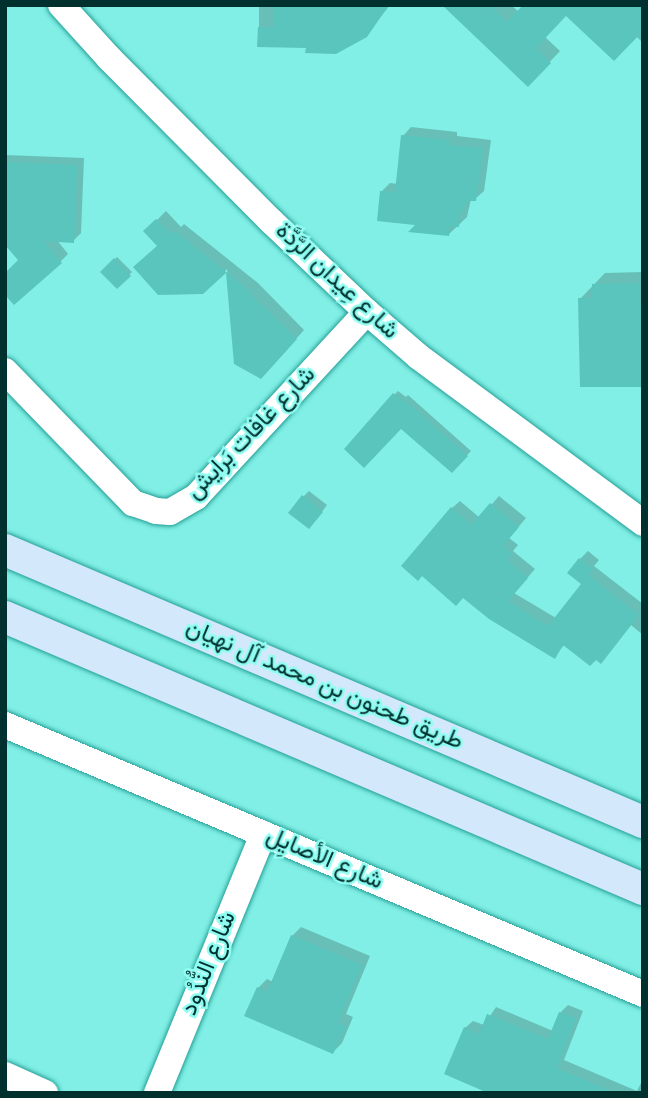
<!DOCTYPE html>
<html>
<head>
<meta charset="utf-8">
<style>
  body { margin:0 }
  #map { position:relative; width:648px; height:1098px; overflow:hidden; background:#81efe5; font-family:Overpass,Vazirmatn,sans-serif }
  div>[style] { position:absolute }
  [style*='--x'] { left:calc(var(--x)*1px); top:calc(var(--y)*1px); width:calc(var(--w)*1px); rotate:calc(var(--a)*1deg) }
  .shadow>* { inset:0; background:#0003 }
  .building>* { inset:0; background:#59c5bc }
  .roads { filter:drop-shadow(0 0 2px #249f97) drop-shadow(0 0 2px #249f97) }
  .minor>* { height:26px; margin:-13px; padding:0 13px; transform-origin:13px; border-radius:13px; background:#fff }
  .major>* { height:32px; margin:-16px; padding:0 16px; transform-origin:16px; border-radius:16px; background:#d4e8fc }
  span { translate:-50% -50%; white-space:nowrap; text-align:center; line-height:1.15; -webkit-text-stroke:5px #8ffdf2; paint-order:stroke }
  .street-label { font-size:24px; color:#00312e }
  .frame { position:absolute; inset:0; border:7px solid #00312e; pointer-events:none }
</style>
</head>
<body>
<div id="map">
  <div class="shadow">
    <i style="clip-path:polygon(259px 5px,390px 5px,366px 35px,259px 46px)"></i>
    <i style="clip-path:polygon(445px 5px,511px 5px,519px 12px,643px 5px,643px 43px,636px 36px,566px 14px,545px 37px,560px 51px,528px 85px)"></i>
    <i style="clip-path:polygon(411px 127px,457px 132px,457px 136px,491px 140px,484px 191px,475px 199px,471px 199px,467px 217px,448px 235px,418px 224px,382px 191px,390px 183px,398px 184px,403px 136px)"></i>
    <i style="clip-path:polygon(5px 155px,84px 158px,81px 233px,73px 241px,57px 240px,68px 254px,60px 262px,20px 260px,5px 220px)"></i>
    <i style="clip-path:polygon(166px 211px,181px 227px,184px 224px,258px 283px,304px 330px,269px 369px,236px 363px,227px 269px,203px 292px,146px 231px)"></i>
    <i style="clip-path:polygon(117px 257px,132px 272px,117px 287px,102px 272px)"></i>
    <i style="clip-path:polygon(643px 272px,643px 385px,580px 299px,605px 273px)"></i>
    <i style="clip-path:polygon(398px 391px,406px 397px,408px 395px,471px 451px,452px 471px,394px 395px)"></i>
    <i style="clip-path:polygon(309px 491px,327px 505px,315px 521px,303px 497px)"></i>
    <i style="clip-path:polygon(499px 496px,526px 518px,509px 538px,518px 545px,513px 551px,535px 569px,514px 593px,556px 618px,583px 583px,580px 559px,588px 551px,599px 560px,594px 566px,643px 604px,643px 635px,631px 625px,565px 644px,554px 657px,490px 618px,452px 508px,460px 501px,480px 518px)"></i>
    <i style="clip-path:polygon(301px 927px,370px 956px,346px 1014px,353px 1017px,342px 1043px,333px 1052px,258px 988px,267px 979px,273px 982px,292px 936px)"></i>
    <i style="clip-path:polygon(568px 1005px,583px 1011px,564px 1060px,637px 1091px,643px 1079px,643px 1093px,492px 1093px,465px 1028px,473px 1021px,484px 1025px,496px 1007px,553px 1031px,560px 1013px)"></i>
  </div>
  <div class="building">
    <i style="clip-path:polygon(274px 5px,389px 5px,367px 37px,336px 54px,305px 53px,306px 48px,257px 47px,258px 27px,273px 27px)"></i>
    <i style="clip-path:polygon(442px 5px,490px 5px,507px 22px,523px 5px,643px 5px,643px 31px,614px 61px,566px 16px,536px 48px,551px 63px,528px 87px)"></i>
    <i style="clip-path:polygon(401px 135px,449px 140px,449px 145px,483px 148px,476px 201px,468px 201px,460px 213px,459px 227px,450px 227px,449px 236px,408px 232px,415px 225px,377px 221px,380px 191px,395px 192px)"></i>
    <i style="clip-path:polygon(5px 162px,77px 165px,74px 243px,43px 241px,62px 263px,14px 305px,5px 295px,5px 273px,18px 260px,5px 245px)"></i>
    <i style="clip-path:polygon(156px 219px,171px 234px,175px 231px,251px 292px,250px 294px,297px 339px,261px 379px,234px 364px,226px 273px,203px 294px,158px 295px,133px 267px,157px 246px,143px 231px)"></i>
    <i style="clip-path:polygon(114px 258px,131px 276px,117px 289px,100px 272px)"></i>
    <i style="clip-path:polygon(640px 283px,640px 305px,643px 305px,643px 387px,580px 387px,578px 298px,592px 298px,592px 284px)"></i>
    <i style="clip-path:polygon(393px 393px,401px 400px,402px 398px,468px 456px,452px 473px,401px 429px,364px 468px,344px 449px)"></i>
    <i style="clip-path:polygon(302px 495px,323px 512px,309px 529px,288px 513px)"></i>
    <i style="clip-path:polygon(490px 503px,519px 527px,503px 546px,512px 554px,507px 560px,528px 578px,508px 601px,548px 626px,581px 584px,567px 573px,579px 558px,593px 569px,588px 575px,639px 615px,601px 664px,596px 660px,590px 666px,563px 645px,555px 659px,489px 619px,463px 598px,456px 606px,422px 576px,418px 581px,401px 566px,451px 507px,471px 525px)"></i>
    <i style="clip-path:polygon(291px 935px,362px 965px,338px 1023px,346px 1026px,333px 1054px,244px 1016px,257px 987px,267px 992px)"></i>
    <i style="clip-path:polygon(559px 1012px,576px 1018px,557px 1068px,615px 1093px,488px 1093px,444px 1074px,464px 1027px,479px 1034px,487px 1014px,548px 1039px)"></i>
  </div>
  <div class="roads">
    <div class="minor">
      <i style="--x:61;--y:5;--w:72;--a:47.8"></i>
      <i style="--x:109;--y:58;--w:230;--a:45.2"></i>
      <i style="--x:271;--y:221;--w:132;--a:43.5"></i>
      <i style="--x:367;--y:312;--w:69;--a:40.9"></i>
      <i style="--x:419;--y:357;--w:279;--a:36.5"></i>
      <i style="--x:5;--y:371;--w:184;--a:45.9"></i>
      <i style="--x:133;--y:503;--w:24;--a:19"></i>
      <i style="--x:156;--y:511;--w:14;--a:4"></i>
      <i style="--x:170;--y:512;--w:30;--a:-30"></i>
      <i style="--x:196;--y:497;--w:252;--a:-47.3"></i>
      <i style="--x:5;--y:725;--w:692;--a:22.86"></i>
      <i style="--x:5;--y:1075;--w:44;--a:24.2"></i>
      <i style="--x:157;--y:1093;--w:280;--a:-67.7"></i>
    </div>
    <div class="major">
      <i style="--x:5;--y:550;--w:694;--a:23.09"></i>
      <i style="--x:5;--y:617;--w:694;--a:23.09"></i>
    </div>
  </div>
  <div class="street-label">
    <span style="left:336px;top:282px;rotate:43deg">شارع عِيدان الرَّدَّة</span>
    <span style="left:252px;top:434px;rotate:-46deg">شارع غافات بَرايش</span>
    <span style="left:324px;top:686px;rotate:23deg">طريق طحنون بن محمد آل نهيان</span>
    <span style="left:324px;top:860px;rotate:23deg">شارع الأصايِل</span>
    <span style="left:210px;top:964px;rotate:-68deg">شارع النُّدُود</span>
  </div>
  <div class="frame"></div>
</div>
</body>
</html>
